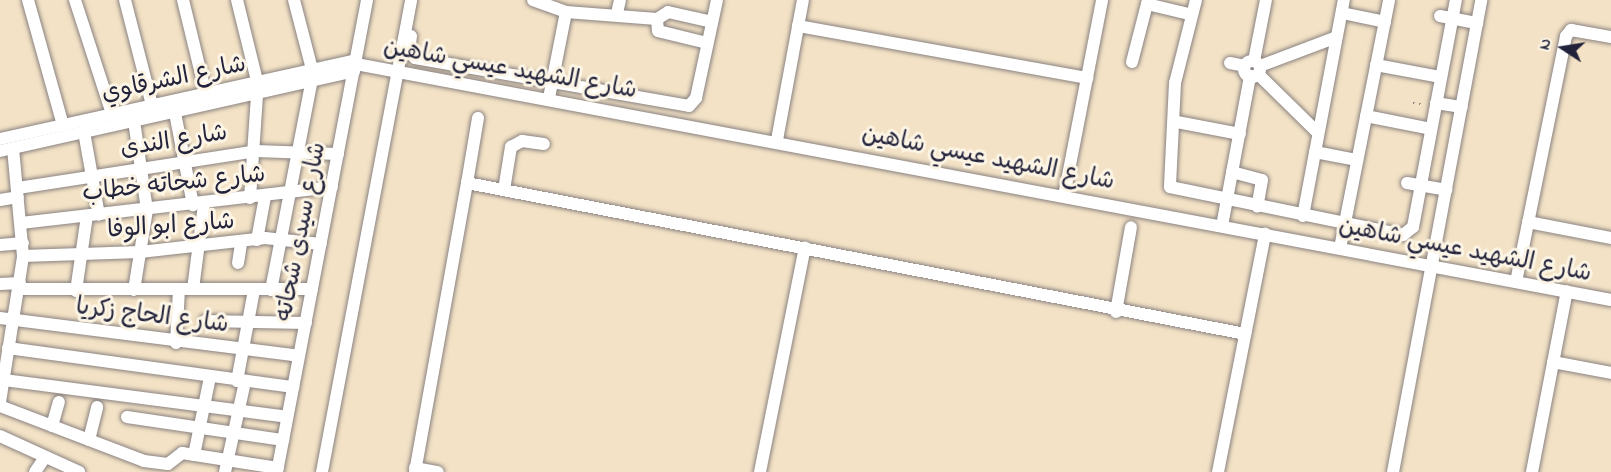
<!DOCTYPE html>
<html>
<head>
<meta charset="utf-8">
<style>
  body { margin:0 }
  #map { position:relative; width:1611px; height:472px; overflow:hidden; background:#f3e2c5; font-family:"Indie Flower","Playpen Sans Arabic",sans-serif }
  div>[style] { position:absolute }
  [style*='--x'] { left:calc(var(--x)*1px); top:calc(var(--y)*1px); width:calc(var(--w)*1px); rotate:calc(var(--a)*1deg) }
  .path>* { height:2px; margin-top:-1px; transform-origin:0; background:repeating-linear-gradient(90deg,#8a8280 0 1.5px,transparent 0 6px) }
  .roads { filter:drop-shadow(0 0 2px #8a8280) drop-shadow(0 0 2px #8a8280) }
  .minor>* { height:12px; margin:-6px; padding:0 6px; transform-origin:6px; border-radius:6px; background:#fff }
  .minor>.ring { margin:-6px; padding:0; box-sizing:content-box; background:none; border:12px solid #fff; border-radius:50% }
  span { translate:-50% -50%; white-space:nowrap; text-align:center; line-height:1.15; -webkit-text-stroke:6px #fcf5e5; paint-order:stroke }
  .street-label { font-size:24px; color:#22223b }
  .north { position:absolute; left:1533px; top:18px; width:60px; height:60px; -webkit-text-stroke:4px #fcf5e5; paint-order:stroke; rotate:282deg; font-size:16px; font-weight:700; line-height:24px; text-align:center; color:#22223b }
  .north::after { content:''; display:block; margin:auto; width:21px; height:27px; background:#22223b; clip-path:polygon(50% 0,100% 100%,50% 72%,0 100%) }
</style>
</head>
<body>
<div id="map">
  <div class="path">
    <i style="--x:1413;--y:103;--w:12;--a:9"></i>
  </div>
  <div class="roads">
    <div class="minor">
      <i style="--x:28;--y:0;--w:130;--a:74.4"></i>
      <i style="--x:75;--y:0;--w:120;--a:72"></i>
      <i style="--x:125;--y:0;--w:108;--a:75.6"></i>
      <i style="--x:183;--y:0;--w:97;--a:76.3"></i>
      <i style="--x:237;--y:0;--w:88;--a:76.1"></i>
      <i style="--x:294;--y:0;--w:71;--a:75.4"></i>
      <i style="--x:533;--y:0;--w:35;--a:20"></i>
      <i style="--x:566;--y:12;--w:88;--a:101.2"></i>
      <i style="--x:1196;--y:0;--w:86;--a:104.2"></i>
      <i style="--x:1175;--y:83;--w:104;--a:92.8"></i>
      <i style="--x:1170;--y:187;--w:238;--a:11.6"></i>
      <i style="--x:1403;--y:235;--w:13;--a:-39"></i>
      <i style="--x:1413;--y:227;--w:231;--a:-79.3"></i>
      <i style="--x:1147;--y:4;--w:43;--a:13.4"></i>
      <i style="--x:566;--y:12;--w:91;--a:4.4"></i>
      <i style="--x:617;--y:13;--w:13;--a:-77"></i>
      <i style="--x:1342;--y:13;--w:44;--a:11.8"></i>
      <i style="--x:1440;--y:16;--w:38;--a:11"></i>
      <i style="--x:798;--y:26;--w:294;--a:10.2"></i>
      <i style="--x:411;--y:36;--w:15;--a:98"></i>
      <i style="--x:409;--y:51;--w:9;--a:49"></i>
      <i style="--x:415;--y:58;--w:278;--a:9.9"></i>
      <i style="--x:689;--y:106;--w:11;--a:-49"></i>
      <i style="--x:696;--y:98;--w:100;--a:-77.9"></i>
      <i style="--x:707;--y:43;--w:50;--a:-166.2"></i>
      <i style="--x:658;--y:31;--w:12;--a:-95"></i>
      <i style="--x:657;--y:19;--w:13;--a:-32"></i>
      <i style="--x:668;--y:12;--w:45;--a:12.8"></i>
      <i style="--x:1254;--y:61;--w:62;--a:-78.9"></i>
      <i class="ring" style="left:1244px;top:61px;width:4px;height:4px"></i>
      <i style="--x:1132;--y:62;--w:64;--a:-75.5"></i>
      <i style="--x:1230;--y:63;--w:15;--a:11"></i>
      <i style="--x:356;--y:64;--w:1277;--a:10.65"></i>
      <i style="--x:1376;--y:65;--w:66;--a:10.5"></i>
      <i style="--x:1260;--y:66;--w:79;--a:-20.7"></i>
      <i style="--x:1258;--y:74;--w:81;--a:44.5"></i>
      <i style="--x:1436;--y:103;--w:26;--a:9"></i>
      <i style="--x:175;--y:113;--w:94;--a:78.9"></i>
      <i style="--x:1366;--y:116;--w:66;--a:11.3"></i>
      <i style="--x:1177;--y:122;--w:64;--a:10.8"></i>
      <i style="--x:84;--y:132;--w:84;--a:79.8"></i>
      <i style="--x:0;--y:139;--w:365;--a:-12.5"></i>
      <i style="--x:777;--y:140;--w:142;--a:-79.5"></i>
      <i style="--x:0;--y:151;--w:363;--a:-12.7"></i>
      <i style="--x:1315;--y:152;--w:43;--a:10.8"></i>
      <i style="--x:1232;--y:172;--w:31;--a:15"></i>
      <i style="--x:1262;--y:180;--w:27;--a:100"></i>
      <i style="--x:467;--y:183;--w:66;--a:-80.4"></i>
      <i style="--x:1407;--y:183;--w:40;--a:10"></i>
      <i style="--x:18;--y:188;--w:241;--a:-8.8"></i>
      <i style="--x:256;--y:151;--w:82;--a:2.1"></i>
      <i style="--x:504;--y:190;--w:44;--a:-80.8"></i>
      <i style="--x:511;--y:147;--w:13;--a:-29"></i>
      <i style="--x:522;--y:141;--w:22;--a:8"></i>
      <i style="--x:1064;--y:196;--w:200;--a:-79"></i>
      <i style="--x:250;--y:198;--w:104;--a:-86.1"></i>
      <i style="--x:0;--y:200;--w:18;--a:-9"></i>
      <i style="--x:1303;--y:216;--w:220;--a:-79.3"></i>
      <i style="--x:1528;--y:222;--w:85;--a:10.9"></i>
      <i style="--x:21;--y:223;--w:313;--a:-6.6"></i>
      <i style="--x:1222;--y:226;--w:153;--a:-79.4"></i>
      <i style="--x:257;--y:240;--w:44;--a:-79.5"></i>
      <i style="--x:0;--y:245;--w:23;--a:-5"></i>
      <i style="--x:1340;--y:248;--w:253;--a:-78.8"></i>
      <i style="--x:23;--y:256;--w:117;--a:-2"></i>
      <i style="--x:140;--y:252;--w:126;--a:-6.4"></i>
      <i style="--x:265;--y:238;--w:56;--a:6.1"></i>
      <i style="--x:238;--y:263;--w:19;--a:-81"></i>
      <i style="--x:1516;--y:282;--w:251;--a:-78.5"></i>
      <i style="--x:1566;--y:36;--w:8;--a:-50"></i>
      <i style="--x:1571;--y:30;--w:41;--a:9.9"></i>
      <i style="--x:0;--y:284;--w:20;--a:-3"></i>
      <i style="--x:19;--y:289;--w:293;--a:0"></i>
      <i style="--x:193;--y:289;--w:86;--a:-82.6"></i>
      <i style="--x:134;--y:290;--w:81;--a:-80.8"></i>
      <i style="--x:147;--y:210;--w:90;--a:-98.3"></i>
      <i style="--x:271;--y:290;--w:214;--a:-79"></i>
      <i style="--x:76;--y:291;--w:76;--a:-81.7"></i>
      <i style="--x:1116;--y:312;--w:86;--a:-80"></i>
      <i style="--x:0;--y:318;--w:301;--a:7.2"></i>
      <i style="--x:205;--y:321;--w:101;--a:1.1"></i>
      <i style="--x:176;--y:343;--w:54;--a:-86.8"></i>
      <i style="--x:8;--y:348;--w:288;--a:7.8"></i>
      <i style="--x:1553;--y:362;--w:59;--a:10.7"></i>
      <i style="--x:4;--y:380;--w:285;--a:7.4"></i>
      <i style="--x:237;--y:381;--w:93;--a:-79.4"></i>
      <i style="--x:0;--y:402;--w:148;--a:-81"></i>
      <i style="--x:23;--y:256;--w:107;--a:-95.3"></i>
      <i style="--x:0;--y:406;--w:154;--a:20.9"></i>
      <i style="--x:144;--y:461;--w:24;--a:7"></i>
      <i style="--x:168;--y:464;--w:18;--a:-38"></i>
      <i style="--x:182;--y:453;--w:97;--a:8.9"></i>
      <i style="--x:127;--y:417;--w:158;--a:8.4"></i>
      <i style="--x:52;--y:426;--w:25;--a:-74"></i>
      <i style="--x:0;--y:436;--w:87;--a:24.5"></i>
      <i style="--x:89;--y:440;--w:34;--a:-76"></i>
      <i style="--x:194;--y:455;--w:80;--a:-78.4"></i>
      <i style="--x:415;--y:468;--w:23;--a:10"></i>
      <i style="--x:35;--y:472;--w:18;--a:-56"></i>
      <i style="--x:225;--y:472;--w:92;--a:-77.5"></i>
      <i style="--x:277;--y:472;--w:481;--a:-79.2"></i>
      <i style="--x:322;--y:472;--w:480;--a:-79.3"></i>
      <i style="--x:415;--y:472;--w:294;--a:-79.8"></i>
      <i style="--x:467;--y:183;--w:793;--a:10.98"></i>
      <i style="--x:760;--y:472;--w:229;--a:-78.7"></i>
      <i style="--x:1218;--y:472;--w:243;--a:-78.8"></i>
      <i style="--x:1393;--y:472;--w:480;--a:-79.4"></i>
      <i style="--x:1532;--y:472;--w:184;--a:-79.1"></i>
    </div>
  </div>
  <div class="street-label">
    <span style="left:510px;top:70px;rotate:10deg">شارع الشهيد عيسي شاهين</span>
    <span style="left:174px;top:80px;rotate:-12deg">شارع الشرقاوي</span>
    <span style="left:174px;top:142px;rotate:-9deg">شارع الندى</span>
    <span style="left:988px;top:159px;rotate:11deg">شارع الشهيد عيسي شاهين</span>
    <span style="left:174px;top:185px;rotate:-6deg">شارع شحاته خطاب</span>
    <span style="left:171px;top:227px;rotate:-4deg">شارع ابو الوفا</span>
    <span style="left:302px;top:232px;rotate:-79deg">شارع سيدى شحاته</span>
    <span style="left:1465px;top:251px;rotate:11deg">شارع الشهيد عيسي شاهين</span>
    <span style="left:152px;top:317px;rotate:7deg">شارع الحاج زكريا</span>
  </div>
  <div class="north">N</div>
</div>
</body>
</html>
